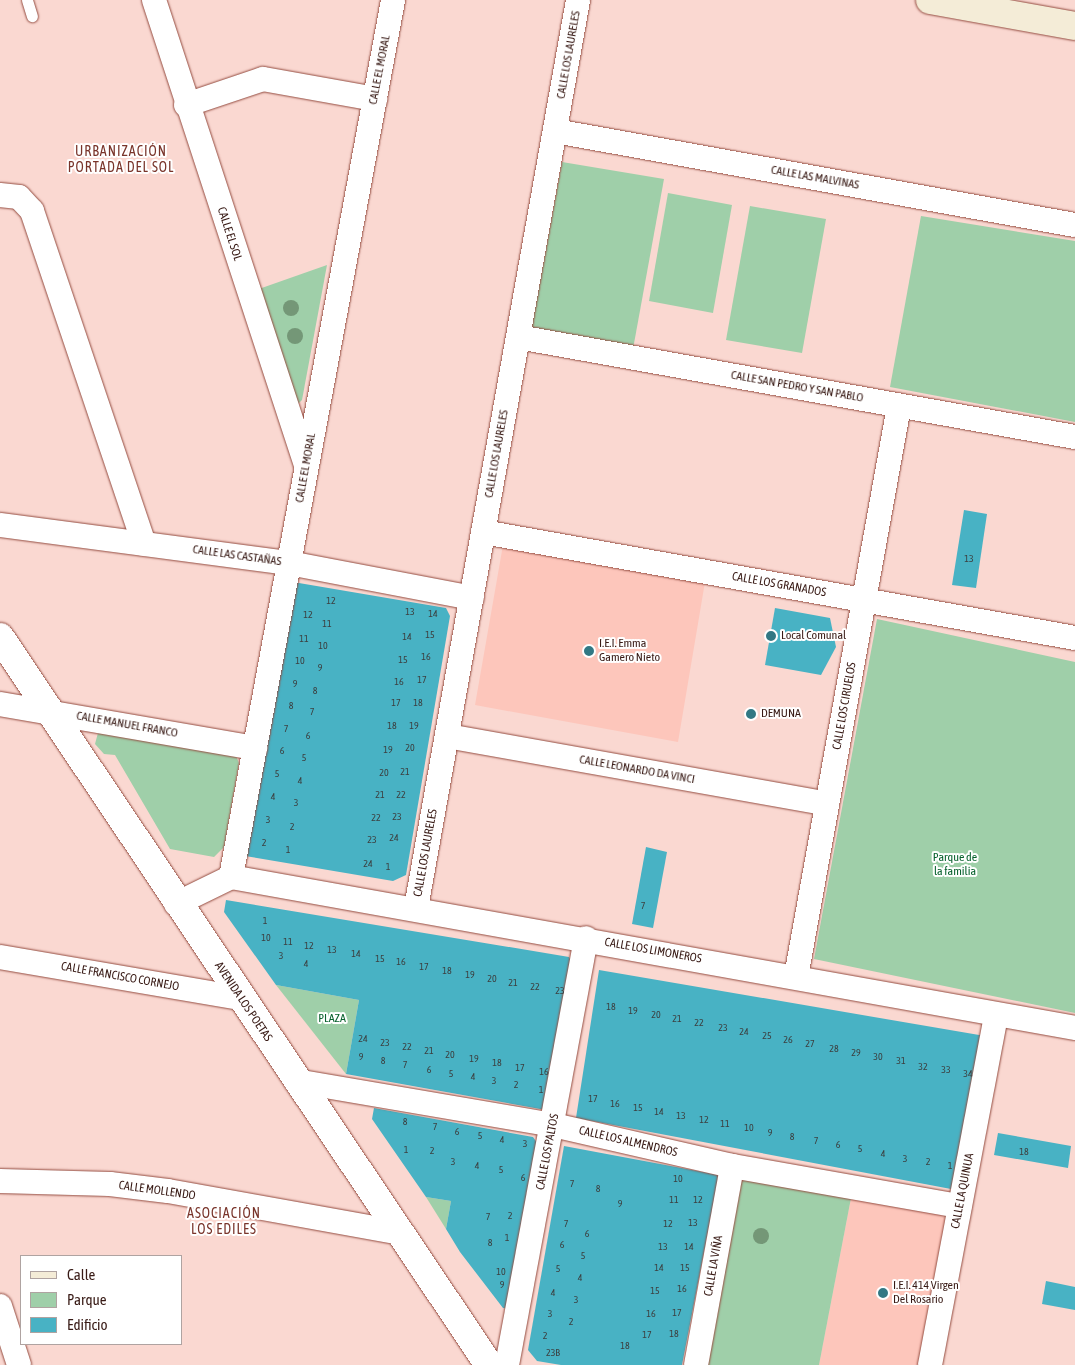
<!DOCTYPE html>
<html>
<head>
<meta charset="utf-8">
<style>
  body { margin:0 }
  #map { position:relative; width:1075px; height:1365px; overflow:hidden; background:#fad8d1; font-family:"Asap Condensed",sans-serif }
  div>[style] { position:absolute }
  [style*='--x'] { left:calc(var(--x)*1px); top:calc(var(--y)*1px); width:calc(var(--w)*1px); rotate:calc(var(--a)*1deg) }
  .built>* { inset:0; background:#fdc6bb }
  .green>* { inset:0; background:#9fcfa9 }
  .building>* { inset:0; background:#48b2c4 }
  .roads { filter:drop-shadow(0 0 1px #944c40) drop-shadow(0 0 1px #944c40) }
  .service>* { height:11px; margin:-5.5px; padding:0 5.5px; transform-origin:5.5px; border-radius:5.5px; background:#fff }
  .minor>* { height:24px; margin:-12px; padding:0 12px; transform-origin:12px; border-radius:12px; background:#fff }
  .tertiary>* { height:28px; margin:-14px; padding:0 14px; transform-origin:14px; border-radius:14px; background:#fff }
  .secondary>* { height:28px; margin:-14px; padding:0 14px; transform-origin:14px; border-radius:14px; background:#f4ecd7 }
  .trees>* { width:16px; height:16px; margin:-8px; border-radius:50%; background:#749777 }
  .dots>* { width:14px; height:14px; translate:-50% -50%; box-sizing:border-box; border:2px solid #fff; border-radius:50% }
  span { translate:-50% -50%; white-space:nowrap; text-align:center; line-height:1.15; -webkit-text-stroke:4px #fff; paint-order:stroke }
  .number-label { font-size:10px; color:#3c4041 }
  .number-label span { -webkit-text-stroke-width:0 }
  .street-label { font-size:12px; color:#381a15 }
  .poi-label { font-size:12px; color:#381a15 }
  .left { translate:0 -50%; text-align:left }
  .park-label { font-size:12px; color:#07612d }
  .neighbourhood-label { font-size:14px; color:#79342a; letter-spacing:1px }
  .legend { position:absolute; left:20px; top:1255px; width:162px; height:90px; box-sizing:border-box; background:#fff; border:1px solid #afa3a1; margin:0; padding:6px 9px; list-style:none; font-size:15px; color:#381a15 }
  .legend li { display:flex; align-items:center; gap:10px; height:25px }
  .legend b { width:25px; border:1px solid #afa3a1 }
</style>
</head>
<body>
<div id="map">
  <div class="built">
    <i style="clip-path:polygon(503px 545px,705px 582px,678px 742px,475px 705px)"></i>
    <i style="clip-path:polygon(851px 1198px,942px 1214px,946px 1221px,919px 1365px,819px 1365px)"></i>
  </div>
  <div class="green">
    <i style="clip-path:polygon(562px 162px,664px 179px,633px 349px,531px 330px)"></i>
    <i style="clip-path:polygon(668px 193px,732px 205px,713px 313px,649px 301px)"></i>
    <i style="clip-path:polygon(750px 206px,826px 219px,802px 353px,726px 340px)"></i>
    <i style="clip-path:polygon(921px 216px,1075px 241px,1075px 422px,890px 387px)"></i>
    <i style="clip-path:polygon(327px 265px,302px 400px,295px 407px,256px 290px)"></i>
    <i style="clip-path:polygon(877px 619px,1075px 662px,1075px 1013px,814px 959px)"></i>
    <i style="clip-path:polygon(99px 729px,234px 751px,239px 763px,224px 847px,214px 857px,170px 849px,115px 755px,104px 754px,95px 744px)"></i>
    <i style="clip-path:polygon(276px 985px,359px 1000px,346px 1074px)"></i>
    <i style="clip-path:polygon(739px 1178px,851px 1198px,819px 1365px,704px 1365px)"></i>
    <i style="clip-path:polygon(426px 1197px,451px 1201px,446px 1229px)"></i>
  </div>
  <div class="building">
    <i style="clip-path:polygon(964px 510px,987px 514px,976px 588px,952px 585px)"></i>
    <i style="clip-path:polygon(293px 582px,446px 608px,450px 616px,406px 875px,393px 881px,245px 856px)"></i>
    <i style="clip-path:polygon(775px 608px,830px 618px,836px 647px,821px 675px,765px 665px)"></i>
    <i style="clip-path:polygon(646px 847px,667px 852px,653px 928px,632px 924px)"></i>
    <i style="clip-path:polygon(226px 900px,569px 957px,574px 967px,551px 1111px,346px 1074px,359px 1000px,276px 985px,224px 912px)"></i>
    <i style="clip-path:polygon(599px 970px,985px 1036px,959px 1183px,951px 1189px,576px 1118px)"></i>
    <i style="clip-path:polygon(374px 1108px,533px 1137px,540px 1147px,514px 1309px,503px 1308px,460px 1252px,446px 1229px,451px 1201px,426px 1197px,372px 1119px)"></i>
    <i style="clip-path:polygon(998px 1133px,1071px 1146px,1068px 1168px,994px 1155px)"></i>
    <i style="clip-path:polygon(564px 1146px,719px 1175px,682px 1365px,561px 1365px,537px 1361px,528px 1350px)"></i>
    <i style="clip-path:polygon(1046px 1281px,1075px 1287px,1075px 1310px,1042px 1304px)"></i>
  </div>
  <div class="roads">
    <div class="service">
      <i style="--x:27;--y:0;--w:17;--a:73"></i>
    </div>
    <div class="minor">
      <i style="--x:154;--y:0;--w:490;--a:71.9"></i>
      <i style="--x:186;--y:105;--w:81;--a:-18.7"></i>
      <i style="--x:263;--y:79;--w:114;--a:10.1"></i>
      <i style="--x:555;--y:131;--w:528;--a:10.25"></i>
      <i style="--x:0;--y:195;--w:19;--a:6"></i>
      <i style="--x:19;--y:197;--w:19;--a:47"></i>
      <i style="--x:32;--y:211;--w:351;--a:71.4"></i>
      <i style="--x:518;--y:337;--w:566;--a:10.18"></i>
      <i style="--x:0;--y:525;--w:291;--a:7.5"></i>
      <i style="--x:289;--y:563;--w:186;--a:10.8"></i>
      <i style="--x:483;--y:532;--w:601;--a:10.15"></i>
      <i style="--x:0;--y:704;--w:259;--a:9.8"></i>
      <i style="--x:447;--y:736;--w:386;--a:10.1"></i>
      <i style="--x:231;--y:877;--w:892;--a:-79.53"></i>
      <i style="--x:231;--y:877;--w:857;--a:10.14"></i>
      <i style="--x:176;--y:904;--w:61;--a:-26.1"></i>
      <i style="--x:416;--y:908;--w:922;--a:-79.88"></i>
      <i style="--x:0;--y:957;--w:243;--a:9.7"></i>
      <i style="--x:796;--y:977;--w:580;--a:-79.77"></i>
      <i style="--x:296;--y:1081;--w:261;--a:9.7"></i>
      <i style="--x:553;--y:1125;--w:184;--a:12.9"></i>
      <i style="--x:732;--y:1166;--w:231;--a:10"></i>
      <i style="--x:0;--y:1181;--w:110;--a:1.6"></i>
      <i style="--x:110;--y:1184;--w:58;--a:6.9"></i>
      <i style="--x:168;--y:1191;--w:238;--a:10.2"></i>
      <i style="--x:0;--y:1306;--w:62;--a:72.1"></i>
      <i style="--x:507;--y:1365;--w:434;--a:-79.5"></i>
      <i style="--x:696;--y:1365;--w:202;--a:-79.7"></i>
      <i style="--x:930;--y:1365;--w:355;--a:-79.3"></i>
    </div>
    <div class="tertiary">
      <i style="--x:0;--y:637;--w:877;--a:56.11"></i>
    </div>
    <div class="secondary">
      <i style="--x:930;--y:0;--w:147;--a:10.2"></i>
    </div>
  </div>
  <div class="trees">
    <i style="left:291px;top:308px"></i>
    <i style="left:295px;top:336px"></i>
    <i style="left:761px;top:1236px"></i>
  </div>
  <div class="dots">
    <i style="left:771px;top:636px;background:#327884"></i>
    <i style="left:589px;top:651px;background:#327884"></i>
    <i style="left:751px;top:714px;background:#327884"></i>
    <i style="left:883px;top:1293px;background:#327884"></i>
  </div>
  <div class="number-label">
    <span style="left:969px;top:559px">13</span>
    <span style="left:331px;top:601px">12</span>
    <span style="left:410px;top:612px">13</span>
    <span style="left:433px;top:614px">14</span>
    <span style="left:308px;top:615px">12</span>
    <span style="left:327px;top:624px">11</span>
    <span style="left:430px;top:635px">15</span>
    <span style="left:407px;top:637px">14</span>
    <span style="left:304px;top:639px">11</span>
    <span style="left:323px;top:646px">10</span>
    <span style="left:426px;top:657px">16</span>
    <span style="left:403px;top:660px">15</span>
    <span style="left:300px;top:661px">10</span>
    <span style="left:320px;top:668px">9</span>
    <span style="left:422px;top:680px">17</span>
    <span style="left:399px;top:682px">16</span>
    <span style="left:295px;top:684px">9</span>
    <span style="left:315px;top:691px">8</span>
    <span style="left:396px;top:703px">17</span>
    <span style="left:418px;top:703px">18</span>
    <span style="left:291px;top:706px">8</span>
    <span style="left:312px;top:712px">7</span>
    <span style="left:392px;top:726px">18</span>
    <span style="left:414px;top:726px">19</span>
    <span style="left:286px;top:729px">7</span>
    <span style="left:308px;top:736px">6</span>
    <span style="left:410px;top:748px">20</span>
    <span style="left:388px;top:750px">19</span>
    <span style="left:282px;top:751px">6</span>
    <span style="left:304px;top:758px">5</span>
    <span style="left:405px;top:772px">21</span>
    <span style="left:384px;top:773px">20</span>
    <span style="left:277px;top:774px">5</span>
    <span style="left:300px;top:781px">4</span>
    <span style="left:380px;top:795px">21</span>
    <span style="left:401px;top:795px">22</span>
    <span style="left:273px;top:797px">4</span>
    <span style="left:296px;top:803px">3</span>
    <span style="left:397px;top:817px">23</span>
    <span style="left:376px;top:818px">22</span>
    <span style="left:268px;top:820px">3</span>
    <span style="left:292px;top:827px">2</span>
    <span style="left:394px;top:838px">24</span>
    <span style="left:372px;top:840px">23</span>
    <span style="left:264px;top:843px">2</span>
    <span style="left:288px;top:850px">1</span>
    <span style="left:368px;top:864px">24</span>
    <span style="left:388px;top:867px">1</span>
    <span style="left:643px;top:906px">7</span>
    <span style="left:265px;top:921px">1</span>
    <span style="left:266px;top:938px">10</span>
    <span style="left:288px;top:942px">11</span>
    <span style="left:309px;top:946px">12</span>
    <span style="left:332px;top:950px">13</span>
    <span style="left:356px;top:954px">14</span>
    <span style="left:281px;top:956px">3</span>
    <span style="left:380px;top:959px">15</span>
    <span style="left:401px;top:962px">16</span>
    <span style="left:306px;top:964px">4</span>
    <span style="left:424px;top:967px">17</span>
    <span style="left:447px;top:971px">18</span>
    <span style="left:470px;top:975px">19</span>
    <span style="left:492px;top:979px">20</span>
    <span style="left:513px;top:983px">21</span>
    <span style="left:535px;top:987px">22</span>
    <span style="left:560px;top:991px">23</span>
    <span style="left:611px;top:1007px">18</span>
    <span style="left:633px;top:1011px">19</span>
    <span style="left:656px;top:1015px">20</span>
    <span style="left:677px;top:1019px">21</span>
    <span style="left:699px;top:1023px">22</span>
    <span style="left:723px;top:1028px">23</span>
    <span style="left:744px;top:1032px">24</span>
    <span style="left:767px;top:1036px">25</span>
    <span style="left:363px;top:1039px">24</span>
    <span style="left:788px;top:1040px">26</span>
    <span style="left:385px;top:1043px">23</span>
    <span style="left:810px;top:1044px">27</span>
    <span style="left:407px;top:1047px">22</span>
    <span style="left:834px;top:1049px">28</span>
    <span style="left:429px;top:1051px">21</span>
    <span style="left:856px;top:1053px">29</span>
    <span style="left:450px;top:1055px">20</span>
    <span style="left:361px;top:1057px">9</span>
    <span style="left:878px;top:1057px">30</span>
    <span style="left:474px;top:1059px">19</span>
    <span style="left:383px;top:1061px">8</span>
    <span style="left:901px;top:1061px">31</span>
    <span style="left:497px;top:1063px">18</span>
    <span style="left:405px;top:1065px">7</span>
    <span style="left:923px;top:1067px">32</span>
    <span style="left:520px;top:1068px">17</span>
    <span style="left:429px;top:1070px">6</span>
    <span style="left:946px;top:1070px">33</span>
    <span style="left:544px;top:1072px">16</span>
    <span style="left:451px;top:1074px">5</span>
    <span style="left:968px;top:1074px">34</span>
    <span style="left:473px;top:1077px">4</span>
    <span style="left:494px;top:1081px">3</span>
    <span style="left:516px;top:1085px">2</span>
    <span style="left:541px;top:1090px">1</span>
    <span style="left:593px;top:1099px">17</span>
    <span style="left:615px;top:1104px">16</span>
    <span style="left:638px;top:1108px">15</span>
    <span style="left:659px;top:1112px">14</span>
    <span style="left:681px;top:1116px">13</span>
    <span style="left:704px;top:1120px">12</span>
    <span style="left:405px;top:1122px">8</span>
    <span style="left:725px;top:1124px">11</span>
    <span style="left:435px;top:1127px">7</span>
    <span style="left:749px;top:1128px">10</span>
    <span style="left:457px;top:1132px">6</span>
    <span style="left:770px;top:1133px">9</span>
    <span style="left:480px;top:1136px">5</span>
    <span style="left:792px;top:1137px">8</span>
    <span style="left:502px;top:1140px">4</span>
    <span style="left:816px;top:1141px">7</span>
    <span style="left:525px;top:1144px">3</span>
    <span style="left:838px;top:1145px">6</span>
    <span style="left:860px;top:1149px">5</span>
    <span style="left:406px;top:1150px">1</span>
    <span style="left:432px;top:1151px">2</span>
    <span style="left:1024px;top:1152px">18</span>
    <span style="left:883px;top:1154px">4</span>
    <span style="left:905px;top:1159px">3</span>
    <span style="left:453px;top:1162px">3</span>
    <span style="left:928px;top:1162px">2</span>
    <span style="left:477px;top:1166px">4</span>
    <span style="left:950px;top:1166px">1</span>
    <span style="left:501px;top:1170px">5</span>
    <span style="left:523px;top:1178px">6</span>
    <span style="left:678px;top:1179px">10</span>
    <span style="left:572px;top:1184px">7</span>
    <span style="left:598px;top:1189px">8</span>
    <span style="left:674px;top:1200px">11</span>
    <span style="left:698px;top:1200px">12</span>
    <span style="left:620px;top:1204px">9</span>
    <span style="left:510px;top:1216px">2</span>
    <span style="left:488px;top:1217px">7</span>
    <span style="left:693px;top:1223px">13</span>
    <span style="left:566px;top:1224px">7</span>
    <span style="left:668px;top:1224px">12</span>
    <span style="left:587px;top:1234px">6</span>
    <span style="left:507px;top:1238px">1</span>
    <span style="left:490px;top:1243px">8</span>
    <span style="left:562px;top:1245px">6</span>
    <span style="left:663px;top:1247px">13</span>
    <span style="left:689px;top:1247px">14</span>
    <span style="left:583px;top:1256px">5</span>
    <span style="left:659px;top:1268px">14</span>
    <span style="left:685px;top:1268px">15</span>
    <span style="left:558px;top:1269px">5</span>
    <span style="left:501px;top:1272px">10</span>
    <span style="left:580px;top:1278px">4</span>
    <span style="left:502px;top:1285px">9</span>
    <span style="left:682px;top:1289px">16</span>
    <span style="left:655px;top:1291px">15</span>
    <span style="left:553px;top:1293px">4</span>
    <span style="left:576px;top:1300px">3</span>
    <span style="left:677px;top:1313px">17</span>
    <span style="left:550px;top:1314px">3</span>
    <span style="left:651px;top:1314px">16</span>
    <span style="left:571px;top:1322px">2</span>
    <span style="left:674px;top:1334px">18</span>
    <span style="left:647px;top:1335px">17</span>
    <span style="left:545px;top:1336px">2</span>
    <span style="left:625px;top:1346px">18</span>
    <span style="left:553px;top:1353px">23B</span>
  </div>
  <div class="street-label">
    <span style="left:569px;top:55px;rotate:-80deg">CALLE LOS LAURELES</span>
    <span style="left:380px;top:70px;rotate:-79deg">CALLE EL MORAL</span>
    <span style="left:815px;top:178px;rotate:10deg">CALLE LAS MALVINAS</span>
    <span style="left:229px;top:234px;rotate:72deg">CALLE EL SOL</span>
    <span style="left:797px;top:387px;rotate:10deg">CALLE SAN PEDRO Y SAN PABLO</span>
    <span style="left:497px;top:454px;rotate:-80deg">CALLE LOS LAURELES</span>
    <span style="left:306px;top:468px;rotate:-80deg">CALLE EL MORAL</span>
    <span style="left:237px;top:556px;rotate:8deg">CALLE LAS CASTAÑAS</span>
    <span style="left:779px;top:585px;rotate:10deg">CALLE LOS GRANADOS</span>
    <span style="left:845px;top:706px;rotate:-80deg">CALLE LOS CIRUELOS</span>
    <span style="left:127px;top:725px;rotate:10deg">CALLE MANUEL FRANCO</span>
    <span style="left:637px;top:770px;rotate:10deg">CALLE LEONARDO DA VINCI</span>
    <span style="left:426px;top:853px;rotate:-80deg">CALLE LOS LAURELES</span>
    <span style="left:653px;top:951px;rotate:10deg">CALLE LOS LIMONEROS</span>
    <span style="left:120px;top:977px;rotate:10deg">CALLE FRANCISCO CORNEJO</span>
    <span style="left:243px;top:1002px;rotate:56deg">AVENIDA LOS POETAS</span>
    <span style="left:628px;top:1142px;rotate:13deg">CALLE LOS ALMENDROS</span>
    <span style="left:548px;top:1152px;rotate:-79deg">CALLE LOS PALTOS</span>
    <span style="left:157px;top:1191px;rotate:8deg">CALLE MOLLENDO</span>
    <span style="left:963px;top:1191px;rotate:-79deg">CALLE LA QUINUA</span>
    <span style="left:714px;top:1266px;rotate:-80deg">CALLE LA VIÑA</span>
  </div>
  <div class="poi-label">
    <span class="left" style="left:781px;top:636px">Local Comunal</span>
    <span class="left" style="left:599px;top:651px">I.E.I. Emma<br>Gamero Nieto</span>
    <span class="left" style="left:761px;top:714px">DEMUNA</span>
    <span class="left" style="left:893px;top:1293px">I.E.I. 414 Virgen<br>Del Rosario</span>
  </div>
  <div class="park-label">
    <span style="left:955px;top:865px">Parque de<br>la familia</span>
    <span style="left:332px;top:1019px">PLAZA</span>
  </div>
  <div class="neighbourhood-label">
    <span style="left:121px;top:159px">URBANIZACIÓN<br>PORTADA DEL SOL</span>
    <span style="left:224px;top:1221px">ASOCIACIÓN<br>LOS EDILES</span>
  </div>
  <ul class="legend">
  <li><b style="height:6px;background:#f4ecd7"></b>Calle</li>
  <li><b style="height:14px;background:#9fcfa9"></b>Parque</li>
  <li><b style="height:14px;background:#48b2c4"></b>Edificio</li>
  </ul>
</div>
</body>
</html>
